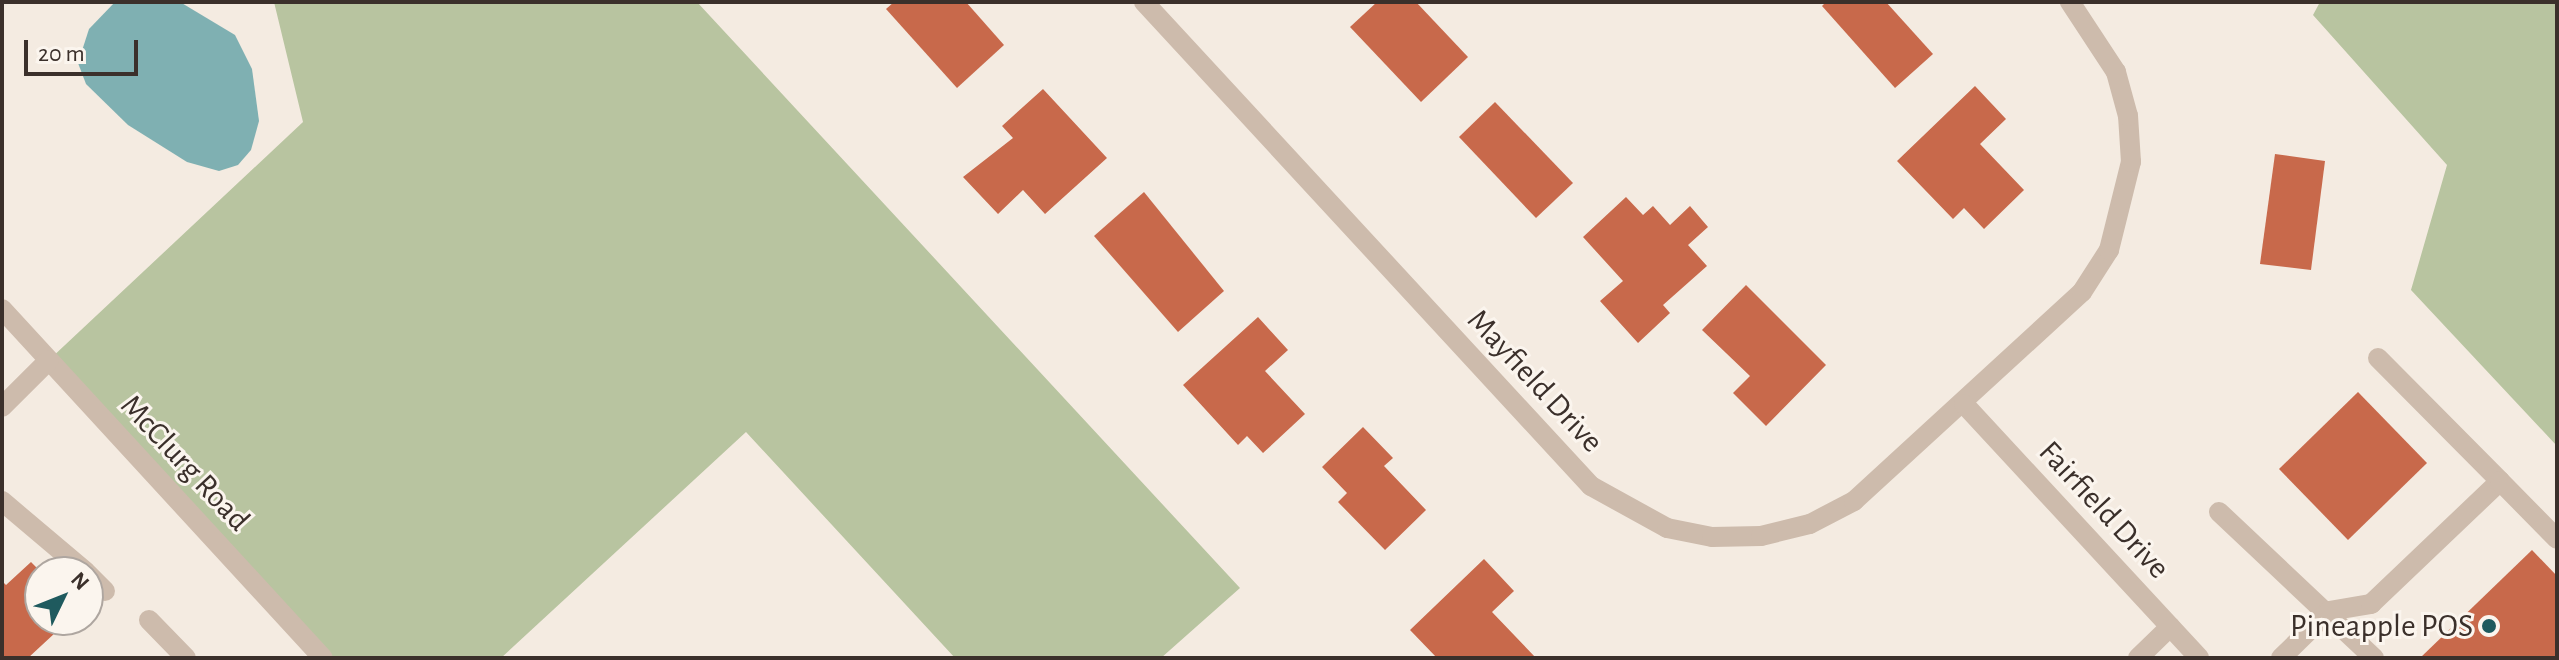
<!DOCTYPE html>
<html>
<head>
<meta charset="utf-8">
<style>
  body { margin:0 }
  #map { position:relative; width:2559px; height:660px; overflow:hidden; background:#f4ebe1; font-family:"Alegreya Sans",sans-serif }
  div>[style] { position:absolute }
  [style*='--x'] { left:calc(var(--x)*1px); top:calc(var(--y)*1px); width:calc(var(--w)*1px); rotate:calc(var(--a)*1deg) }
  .green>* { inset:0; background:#b8c4a0 }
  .water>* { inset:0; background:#7fb0b2 }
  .building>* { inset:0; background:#c8694b }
  .minor>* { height:20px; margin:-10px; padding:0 10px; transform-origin:10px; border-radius:10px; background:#cdbbac }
  .dots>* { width:22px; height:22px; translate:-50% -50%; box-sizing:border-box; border:4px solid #fbf5ee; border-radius:50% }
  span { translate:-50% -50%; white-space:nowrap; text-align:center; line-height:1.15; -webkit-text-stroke:6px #fbf5ee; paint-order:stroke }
  .street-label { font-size:32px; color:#3b302b }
  .poi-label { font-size:32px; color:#3b302b }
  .right { translate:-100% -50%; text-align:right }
  .frame { position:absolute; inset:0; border:4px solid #3b302b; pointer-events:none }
  .north { position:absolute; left:24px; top:556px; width:80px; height:80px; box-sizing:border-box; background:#fbf5ee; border:2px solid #aea6a0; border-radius:50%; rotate:47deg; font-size:22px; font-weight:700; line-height:32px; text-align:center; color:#3b302b }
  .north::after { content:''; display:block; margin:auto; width:28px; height:36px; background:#1f5a5e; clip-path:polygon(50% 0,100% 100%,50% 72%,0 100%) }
  .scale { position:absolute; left:24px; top:40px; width:114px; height:36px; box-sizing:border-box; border:4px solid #3b302b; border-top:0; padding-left:10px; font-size:24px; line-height:28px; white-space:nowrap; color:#3b302b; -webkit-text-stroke:6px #fbf5ee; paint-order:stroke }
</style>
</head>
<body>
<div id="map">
  <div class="green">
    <i style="clip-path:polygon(274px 2px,697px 2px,1240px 588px,1161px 658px,955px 658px,746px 432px,501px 658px,323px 658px,49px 360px,303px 122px)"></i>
    <i style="clip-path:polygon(2320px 2px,2557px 2px,2557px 446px,2411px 290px,2447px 165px,2313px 15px)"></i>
  </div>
  <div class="water">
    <i style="clip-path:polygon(115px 2px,180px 2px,235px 35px,252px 69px,259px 121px,251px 150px,238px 165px,219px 171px,187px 162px,128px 125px,86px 84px,78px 63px,89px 29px)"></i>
  </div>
  <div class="building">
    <i style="clip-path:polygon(894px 2px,966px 2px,1004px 45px,957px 88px,886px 9px)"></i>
    <i style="clip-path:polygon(1377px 2px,1416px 2px,1468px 57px,1421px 102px,1350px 27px)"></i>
    <i style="clip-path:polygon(1826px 2px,1886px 2px,1933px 54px,1895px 88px,1822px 6px)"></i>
    <i style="clip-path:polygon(1975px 86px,2006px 119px,1980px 144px,2024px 190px,1984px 229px,1964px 208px,1953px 219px,1897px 161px)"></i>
    <i style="clip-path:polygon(1043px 89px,1107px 158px,1045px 214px,1023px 190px,998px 214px,963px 177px,1013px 138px,1002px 126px)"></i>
    <i style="clip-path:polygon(1495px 102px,1573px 183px,1536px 218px,1459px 137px)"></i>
    <i style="clip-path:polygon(2275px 154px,2325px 161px,2311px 270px,2260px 264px)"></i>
    <i style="clip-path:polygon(1144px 192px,1224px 291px,1178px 332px,1094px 236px)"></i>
    <i style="clip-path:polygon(1626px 197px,1643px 215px,1653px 206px,1670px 225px,1690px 206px,1708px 227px,1688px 245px,1707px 266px,1663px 305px,1670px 313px,1638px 343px,1600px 301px,1623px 281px,1583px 237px)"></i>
    <i style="clip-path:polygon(1746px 285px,1826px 365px,1766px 426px,1733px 393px,1750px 376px,1702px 330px)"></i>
    <i style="clip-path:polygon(1258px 317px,1288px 350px,1265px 371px,1305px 414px,1263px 453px,1247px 436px,1238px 445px,1183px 385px)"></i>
    <i style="clip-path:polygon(2358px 392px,2427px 463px,2348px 540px,2279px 469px)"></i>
    <i style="clip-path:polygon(1363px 427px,1393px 458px,1384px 466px,1426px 510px,1385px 550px,1338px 502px,1347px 493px,1322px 467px)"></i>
    <i style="clip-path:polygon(2532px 550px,2557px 576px,2557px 658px,2420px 658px)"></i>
    <i style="clip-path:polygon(1484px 559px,1514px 591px,1492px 612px,1536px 658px,1437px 658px,1410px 630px)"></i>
    <i style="clip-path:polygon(31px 562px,40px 571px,40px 620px,69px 620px,28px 658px,2px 658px,2px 581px,6px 585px)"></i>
  </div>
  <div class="minor">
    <i style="--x:1144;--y:2;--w:659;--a:47.28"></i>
    <i style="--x:1591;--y:486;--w:87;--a:28.9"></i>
    <i style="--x:1667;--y:528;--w:46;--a:11.3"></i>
    <i style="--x:1712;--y:537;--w:49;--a:-1.2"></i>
    <i style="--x:1761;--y:536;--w:50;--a:-13.8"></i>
    <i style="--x:1810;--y:524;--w:50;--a:-27.6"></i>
    <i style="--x:1854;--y:501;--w:309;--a:-42.5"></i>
    <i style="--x:2082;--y:292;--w:50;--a:-57.3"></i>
    <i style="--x:2109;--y:250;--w:91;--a:-76"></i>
    <i style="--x:2131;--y:162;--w:46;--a:-93.7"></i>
    <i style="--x:2128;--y:116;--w:46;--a:-105.3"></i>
    <i style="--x:2116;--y:72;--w:84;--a:-123.3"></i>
    <i style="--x:2;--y:309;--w:474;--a:47.4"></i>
    <i style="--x:2378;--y:358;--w:173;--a:45.2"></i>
    <i style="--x:1964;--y:404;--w:346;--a:47.2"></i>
    <i style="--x:2;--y:407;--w:66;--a:-45"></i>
    <i style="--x:2;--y:501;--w:110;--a:40.2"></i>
    <i style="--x:2219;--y:512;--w:213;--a:43.3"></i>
    <i style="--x:88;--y:574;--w:24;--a:45"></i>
    <i style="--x:149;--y:620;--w:53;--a:45.8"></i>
    <i style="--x:2138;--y:658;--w:45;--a:-44.1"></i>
    <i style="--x:2281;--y:658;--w:67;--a:-44.4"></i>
    <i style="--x:2329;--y:611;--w:43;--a:-9.5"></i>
    <i style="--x:2371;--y:604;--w:178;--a:-43.6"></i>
    <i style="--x:2500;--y:481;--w:81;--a:45.5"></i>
  </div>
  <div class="dots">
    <i style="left:2489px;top:626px;background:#1f5a5e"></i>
  </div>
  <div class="street-label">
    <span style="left:1535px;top:381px;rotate:47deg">Mayfield Drive</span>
    <span style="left:185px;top:463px;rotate:47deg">McClurg Road</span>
    <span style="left:2104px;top:510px;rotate:47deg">Fairfield Drive</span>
  </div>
  <div class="poi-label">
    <span class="right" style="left:2473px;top:626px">Pineapple POS</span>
  </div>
  <div class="frame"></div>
  <div class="north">N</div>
  <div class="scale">20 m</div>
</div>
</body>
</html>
